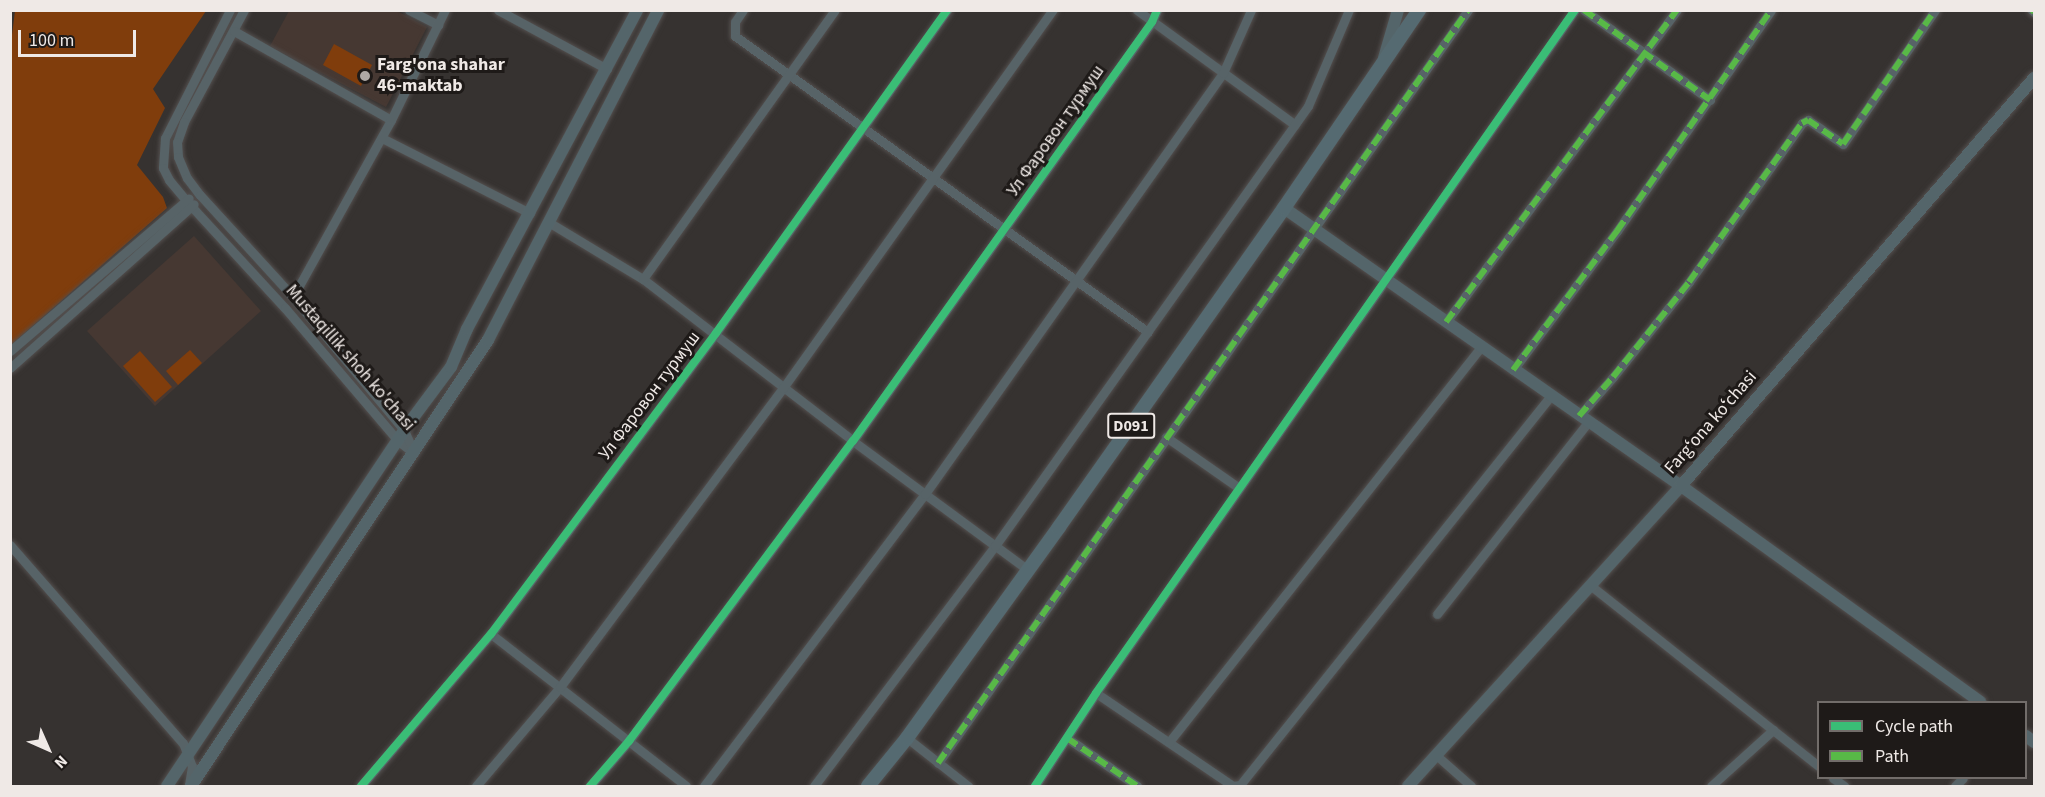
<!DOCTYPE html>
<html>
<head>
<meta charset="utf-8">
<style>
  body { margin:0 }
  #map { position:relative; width:2045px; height:797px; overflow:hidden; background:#363230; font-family:"Source Sans 3",sans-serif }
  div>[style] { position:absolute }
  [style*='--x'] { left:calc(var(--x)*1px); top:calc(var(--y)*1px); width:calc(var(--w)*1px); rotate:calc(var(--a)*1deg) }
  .built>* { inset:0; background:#463832 }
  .green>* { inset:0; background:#803d0c }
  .roads { filter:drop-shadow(0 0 2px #534f4e) drop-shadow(0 0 2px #534f4e) }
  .street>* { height:9px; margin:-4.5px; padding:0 4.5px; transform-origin:4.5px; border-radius:4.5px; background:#576367 }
  .secondary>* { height:12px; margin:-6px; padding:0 6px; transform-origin:6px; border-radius:6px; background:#54656a }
  .primary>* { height:14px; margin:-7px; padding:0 7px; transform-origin:7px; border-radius:7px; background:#556a71 }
  .quiet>* { height:6px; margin-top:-3px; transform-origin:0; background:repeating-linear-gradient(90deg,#58b947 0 12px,transparent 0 18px) }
  .cycleway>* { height:8px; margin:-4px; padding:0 4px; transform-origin:4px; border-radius:4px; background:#3abd76 }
  .dots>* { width:16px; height:16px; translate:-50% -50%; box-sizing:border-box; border:3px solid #1e1a18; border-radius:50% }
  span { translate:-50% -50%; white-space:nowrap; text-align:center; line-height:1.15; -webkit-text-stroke:6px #1e1a18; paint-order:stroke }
  .shield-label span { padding:2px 4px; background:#1e1a18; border:2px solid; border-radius:4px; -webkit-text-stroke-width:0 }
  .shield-label { font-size:16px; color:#efe9e6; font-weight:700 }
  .poi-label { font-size:18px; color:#efe9e6; font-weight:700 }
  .left { translate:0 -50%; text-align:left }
  .street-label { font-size:18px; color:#efe9e6 }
  .frame { position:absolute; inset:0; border:12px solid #efe9e6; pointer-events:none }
  .legend { position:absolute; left:1817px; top:701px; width:210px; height:78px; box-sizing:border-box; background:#1e1a18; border:2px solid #726d6a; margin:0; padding:8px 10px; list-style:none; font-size:18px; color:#efe9e6 }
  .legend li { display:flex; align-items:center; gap:12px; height:30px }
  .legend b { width:30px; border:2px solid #726d6a }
  .north { position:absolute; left:18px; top:719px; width:60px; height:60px; -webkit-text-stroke:4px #1e1a18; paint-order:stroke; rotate:135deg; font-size:16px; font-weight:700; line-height:24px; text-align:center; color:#efe9e6 }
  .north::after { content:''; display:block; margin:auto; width:21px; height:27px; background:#efe9e6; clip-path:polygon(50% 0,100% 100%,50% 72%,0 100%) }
  .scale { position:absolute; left:18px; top:30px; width:118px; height:27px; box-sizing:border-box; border:3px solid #efe9e6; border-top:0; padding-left:8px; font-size:18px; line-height:21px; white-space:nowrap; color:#efe9e6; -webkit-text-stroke:4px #1e1a18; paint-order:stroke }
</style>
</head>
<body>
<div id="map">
  <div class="built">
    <i style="clip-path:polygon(289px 11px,397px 11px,427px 27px,386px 107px,270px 46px)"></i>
    <i style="clip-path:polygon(194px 236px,261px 311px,155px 406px,87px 331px)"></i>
  </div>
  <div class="green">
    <i style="clip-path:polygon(15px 11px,206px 11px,153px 89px,165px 108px,137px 165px,163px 197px,167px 208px,11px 345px,10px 51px)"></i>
    <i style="clip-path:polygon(334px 44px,372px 65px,361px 86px,323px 65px)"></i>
    <i style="clip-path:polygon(190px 350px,202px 363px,178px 385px,166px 371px)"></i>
    <i style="clip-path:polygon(140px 351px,172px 387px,155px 402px,123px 366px)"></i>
  </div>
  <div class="roads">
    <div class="street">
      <i style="--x:230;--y:10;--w:144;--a:116.9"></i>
      <i style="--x:165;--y:138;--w:30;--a:94"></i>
      <i style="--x:163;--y:168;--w:13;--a:63"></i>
      <i style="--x:169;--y:180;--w:35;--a:50"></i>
      <i style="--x:192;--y:207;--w:137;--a:47.4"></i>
      <i style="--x:285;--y:308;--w:175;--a:49.6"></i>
      <i style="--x:398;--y:441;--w:20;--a:37"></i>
      <i style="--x:244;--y:10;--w:127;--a:118.2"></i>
      <i style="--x:184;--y:122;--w:21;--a:109"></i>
      <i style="--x:177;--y:142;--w:15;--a:86"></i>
      <i style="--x:178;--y:157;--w:23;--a:67"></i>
      <i style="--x:187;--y:178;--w:21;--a:53"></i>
      <i style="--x:200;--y:195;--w:138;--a:47.6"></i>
      <i style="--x:293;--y:297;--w:173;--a:50.2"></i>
      <i style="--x:404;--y:430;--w:22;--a:66"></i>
      <i style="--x:409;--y:10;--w:33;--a:27"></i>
      <i style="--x:498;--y:10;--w:124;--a:28.4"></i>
      <i style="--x:743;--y:10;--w:14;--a:124"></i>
      <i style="--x:735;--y:22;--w:14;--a:90"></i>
      <i style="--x:735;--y:36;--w:508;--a:35.63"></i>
      <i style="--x:1137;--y:10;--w:195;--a:36"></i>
      <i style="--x:1584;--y:10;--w:155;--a:35.5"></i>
      <i style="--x:2032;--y:10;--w:3;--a:45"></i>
      <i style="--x:234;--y:31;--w:180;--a:29.5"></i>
      <i style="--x:391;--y:120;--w:202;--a:119"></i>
      <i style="--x:391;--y:120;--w:123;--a:-63.9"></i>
      <i style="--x:382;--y:138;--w:166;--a:26.9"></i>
      <i style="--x:550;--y:223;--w:109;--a:31.1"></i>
      <i style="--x:643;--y:279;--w:265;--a:37.6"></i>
      <i style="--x:853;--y:441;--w:217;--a:36.4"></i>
      <i style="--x:643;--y:279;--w:330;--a:-54.5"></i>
      <i style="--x:1446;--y:322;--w:388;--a:-53.5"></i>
      <i style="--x:10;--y:351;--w:235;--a:-40.5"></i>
      <i style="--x:10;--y:368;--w:246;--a:-41.7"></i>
      <i style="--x:1513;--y:370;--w:174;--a:-53.2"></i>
      <i style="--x:1617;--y:231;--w:269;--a:-55.1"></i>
      <i style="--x:1579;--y:416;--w:52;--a:-48.9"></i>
      <i style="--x:1613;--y:377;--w:122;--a:-51.3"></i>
      <i style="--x:1689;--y:282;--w:195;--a:-54.6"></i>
      <i style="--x:1802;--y:123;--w:7;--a:-27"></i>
      <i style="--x:1808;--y:120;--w:42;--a:34.4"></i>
      <i style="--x:1843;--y:144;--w:163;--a:-55.5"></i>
      <i style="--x:1166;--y:437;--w:89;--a:34.9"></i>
      <i style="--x:10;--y:545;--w:263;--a:48.9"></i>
      <i style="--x:183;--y:743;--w:25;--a:69"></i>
      <i style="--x:192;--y:766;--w:20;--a:99"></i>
      <i style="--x:1590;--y:585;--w:291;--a:38.4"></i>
      <i style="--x:1437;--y:614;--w:244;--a:-51.8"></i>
      <i style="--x:491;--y:634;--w:247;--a:37.9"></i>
      <i style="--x:1096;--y:693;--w:166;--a:34.2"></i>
      <i style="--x:1233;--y:786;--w:7;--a:-8"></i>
      <i style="--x:1240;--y:785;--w:497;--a:-51.4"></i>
      <i style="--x:907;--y:738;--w:78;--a:38.2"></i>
      <i style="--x:1067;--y:738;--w:85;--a:34.4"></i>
      <i style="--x:1169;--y:742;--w:503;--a:-51.7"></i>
      <i style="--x:1436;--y:755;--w:47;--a:41.5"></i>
      <i style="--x:938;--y:763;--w:921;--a:-54.86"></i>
      <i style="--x:1833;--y:778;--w:14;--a:36"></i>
      <i style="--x:361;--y:786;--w:200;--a:-49.5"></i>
      <i style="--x:491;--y:634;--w:376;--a:-53.2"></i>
      <i style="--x:716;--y:333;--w:397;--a:-54.4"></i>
      <i style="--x:476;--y:786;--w:130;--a:-49.7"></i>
      <i style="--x:560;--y:687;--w:373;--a:-53.3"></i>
      <i style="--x:783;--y:388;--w:465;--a:-54.5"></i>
      <i style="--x:590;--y:786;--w:60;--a:-49.1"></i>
      <i style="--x:629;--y:741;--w:374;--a:-53.3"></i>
      <i style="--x:853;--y:441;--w:515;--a:-54.49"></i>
      <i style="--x:1152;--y:22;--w:13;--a:-67"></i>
      <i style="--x:704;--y:786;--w:366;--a:-52.9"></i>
      <i style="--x:925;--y:494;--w:516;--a:-54.71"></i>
      <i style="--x:1223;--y:73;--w:69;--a:-66"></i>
      <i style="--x:814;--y:786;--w:301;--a:-53"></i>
      <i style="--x:995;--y:546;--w:540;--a:-54.57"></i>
      <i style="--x:1308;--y:106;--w:104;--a:-66.9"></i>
      <i style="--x:1035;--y:786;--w:111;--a:-56.7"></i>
      <i style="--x:1096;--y:693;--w:834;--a:-54.96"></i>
      <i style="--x:1711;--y:786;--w:84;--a:-42.1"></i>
      <i style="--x:1955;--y:786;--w:11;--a:-45"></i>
    </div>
    <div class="secondary">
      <i style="--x:1384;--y:58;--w:50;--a:-73.7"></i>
      <i style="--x:1284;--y:208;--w:485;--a:35"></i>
      <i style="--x:1681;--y:486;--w:369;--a:35.8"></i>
      <i style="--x:2026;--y:736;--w:10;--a:37"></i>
      <i style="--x:167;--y:786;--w:428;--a:-56.3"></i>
      <i style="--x:404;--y:430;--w:79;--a:-53.3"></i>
      <i style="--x:451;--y:367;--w:41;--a:-67.2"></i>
      <i style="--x:467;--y:329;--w:361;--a:-61.9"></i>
      <i style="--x:191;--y:786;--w:536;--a:-56.34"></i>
      <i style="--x:488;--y:340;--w:371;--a:-62.7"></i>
      <i style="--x:1408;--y:786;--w:406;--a:-47.7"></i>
      <i style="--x:1681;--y:486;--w:540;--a:-49.13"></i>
    </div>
    <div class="primary">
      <i style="--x:868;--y:786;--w:62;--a:-50.9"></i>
      <i style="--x:907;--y:738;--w:260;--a:-54.2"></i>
      <i style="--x:1059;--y:527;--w:390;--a:-54.8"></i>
      <i style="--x:1284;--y:208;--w:240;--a:-55.7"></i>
    </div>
  </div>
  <div class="quiet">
    <i style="--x:1584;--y:10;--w:155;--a:35.5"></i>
    <i style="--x:2032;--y:10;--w:3;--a:45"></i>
    <i style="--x:1446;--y:322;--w:388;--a:-53.5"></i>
    <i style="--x:1513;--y:370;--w:174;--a:-53.2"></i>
    <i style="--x:1617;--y:231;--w:269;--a:-55.1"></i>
    <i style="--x:1579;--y:416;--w:52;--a:-48.9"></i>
    <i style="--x:1613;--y:377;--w:122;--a:-51.3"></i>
    <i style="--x:1689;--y:282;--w:195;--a:-54.6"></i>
    <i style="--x:1802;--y:123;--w:7;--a:-27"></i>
    <i style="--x:1808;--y:120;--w:42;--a:34.4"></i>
    <i style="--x:1843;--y:144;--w:163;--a:-55.5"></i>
    <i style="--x:1067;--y:738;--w:85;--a:34.4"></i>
    <i style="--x:938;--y:763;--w:921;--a:-54.86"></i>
  </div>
  <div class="cycleway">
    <i style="--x:361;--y:786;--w:200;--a:-49.5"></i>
    <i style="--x:491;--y:634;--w:376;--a:-53.2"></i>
    <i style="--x:716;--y:333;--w:397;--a:-54.4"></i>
    <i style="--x:590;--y:786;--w:60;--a:-49.1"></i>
    <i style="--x:629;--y:741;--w:374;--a:-53.3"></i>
    <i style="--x:853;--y:441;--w:515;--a:-54.49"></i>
    <i style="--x:1152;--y:22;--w:13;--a:-67"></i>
    <i style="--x:1035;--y:786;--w:111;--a:-56.7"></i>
    <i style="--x:1096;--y:693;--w:834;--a:-54.96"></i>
  </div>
  <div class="dots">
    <i style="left:365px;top:76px;background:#aea9a6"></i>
  </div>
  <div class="shield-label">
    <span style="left:1131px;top:426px">D091</span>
  </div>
  <div class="poi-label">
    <span class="left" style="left:377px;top:76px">Farg'ona shahar<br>46-maktab</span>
  </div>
  <div class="street-label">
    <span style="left:1056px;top:131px;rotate:-55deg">Ул Фаровон турмуш</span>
    <span style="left:350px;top:358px;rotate:49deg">Mustaqillik shoh ko'chasi</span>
    <span style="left:650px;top:396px;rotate:-53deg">Ул Фаровон турмуш</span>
    <span style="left:1711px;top:423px;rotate:-49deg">Fargʻona koʻchasi</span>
  </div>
  <div class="frame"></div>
  <ul class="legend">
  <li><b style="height:8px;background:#3abd76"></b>Cycle path</li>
  <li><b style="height:8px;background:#58b947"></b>Path</li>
  </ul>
  <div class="north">N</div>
  <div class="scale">100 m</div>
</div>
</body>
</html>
